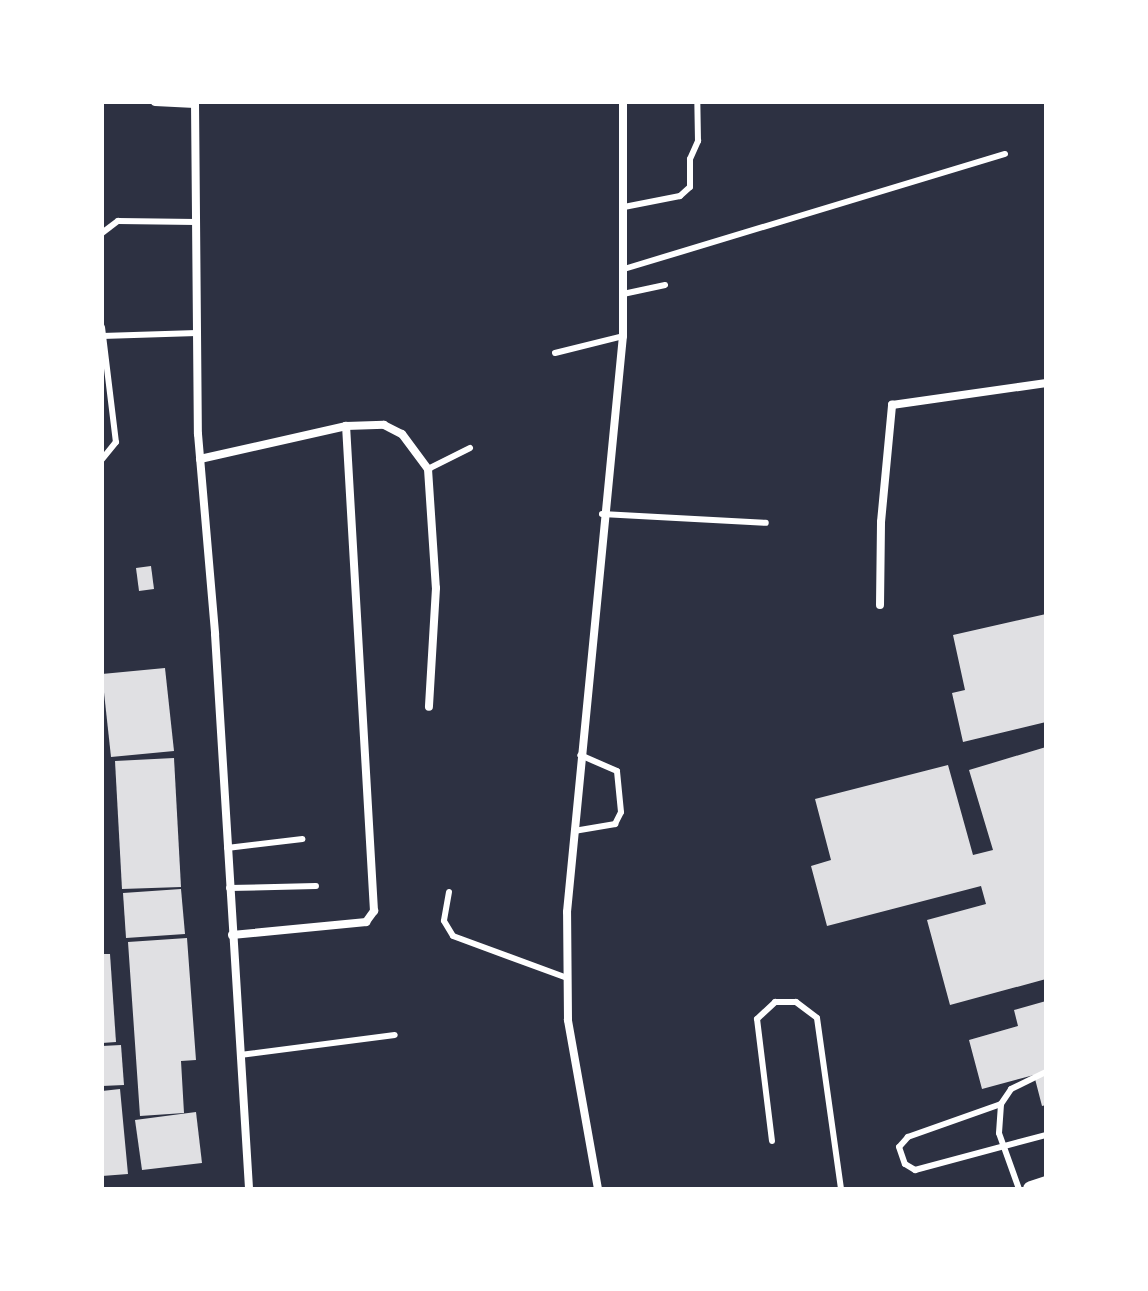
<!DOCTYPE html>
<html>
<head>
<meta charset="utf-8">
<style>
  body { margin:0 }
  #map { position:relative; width:1148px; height:1291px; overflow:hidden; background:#2d3142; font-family:"PT Sans",sans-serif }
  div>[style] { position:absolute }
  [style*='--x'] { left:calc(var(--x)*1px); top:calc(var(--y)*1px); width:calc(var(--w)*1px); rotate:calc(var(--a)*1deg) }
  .building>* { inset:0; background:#e0e0e3 }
  .service>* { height:6px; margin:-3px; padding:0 3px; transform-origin:3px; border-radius:3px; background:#fff }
  .minor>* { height:8px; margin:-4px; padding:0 4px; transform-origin:4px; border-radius:4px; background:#fff }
  .secondary>* { height:16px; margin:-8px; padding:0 8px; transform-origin:8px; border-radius:8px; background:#fff }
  span { translate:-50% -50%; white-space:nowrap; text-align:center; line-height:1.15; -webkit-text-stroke:6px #fff; paint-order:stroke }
  .frame { position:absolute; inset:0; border:104px solid #fff; pointer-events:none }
</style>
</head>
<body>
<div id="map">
  <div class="building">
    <i style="clip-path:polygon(151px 566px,154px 589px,139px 591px,136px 568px)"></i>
    <i style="clip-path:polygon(1046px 614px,1046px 722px,963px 742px,952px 693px,965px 690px,953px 635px)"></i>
    <i style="clip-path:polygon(165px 668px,174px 751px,111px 757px,102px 674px)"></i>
    <i style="clip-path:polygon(1046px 747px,1046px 979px,950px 1005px,927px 920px,986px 904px,981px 886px,827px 926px,811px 866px,831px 860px,815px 799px,948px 765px,973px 855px,993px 850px,969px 770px)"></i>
    <i style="clip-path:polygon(174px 758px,181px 887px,122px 889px,115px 761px)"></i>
    <i style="clip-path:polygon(181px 889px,185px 934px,126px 938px,123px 893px)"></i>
    <i style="clip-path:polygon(187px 938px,196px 1060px,181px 1061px,184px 1113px,140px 1116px,128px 942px)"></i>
    <i style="clip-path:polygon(102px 954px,110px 954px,116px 1042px,102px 1043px)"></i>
    <i style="clip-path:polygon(1046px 1001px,1046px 1105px,1042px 1106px,1034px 1075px,982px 1089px,969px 1040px,1018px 1026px,1014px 1010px)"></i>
    <i style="clip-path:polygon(121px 1045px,124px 1085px,102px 1086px,102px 1046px)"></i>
    <i style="clip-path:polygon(120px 1089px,128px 1174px,102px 1176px,102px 1091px)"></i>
    <i style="clip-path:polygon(196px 1112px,202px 1163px,142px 1170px,135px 1120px)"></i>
  </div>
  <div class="service">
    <i style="--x:624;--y:207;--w:57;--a:-11.1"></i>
    <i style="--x:680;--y:196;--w:13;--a:-42"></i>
    <i style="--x:690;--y:187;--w:28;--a:-90"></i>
    <i style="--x:690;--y:159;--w:20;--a:-66"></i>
    <i style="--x:698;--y:141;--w:39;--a:-91"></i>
    <i style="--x:102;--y:233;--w:20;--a:-37"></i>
    <i style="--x:118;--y:221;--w:78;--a:0.7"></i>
    <i style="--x:624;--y:269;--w:398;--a:-16.8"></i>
    <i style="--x:623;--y:294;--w:43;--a:-12.1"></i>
    <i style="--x:102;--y:327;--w:116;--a:83.1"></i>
    <i style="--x:116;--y:442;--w:22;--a:129"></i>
    <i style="--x:102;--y:336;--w:95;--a:-1.8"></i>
    <i style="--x:555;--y:353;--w:70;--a:-14"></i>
    <i style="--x:428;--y:469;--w:47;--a:-26.6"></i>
    <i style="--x:602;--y:514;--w:164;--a:3.1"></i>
    <i style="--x:574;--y:831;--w:42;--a:-9.7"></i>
    <i style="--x:615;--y:824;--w:13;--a:-63"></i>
    <i style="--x:621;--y:812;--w:41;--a:-95.6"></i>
    <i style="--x:617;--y:771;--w:40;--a:-156.6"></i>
    <i style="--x:227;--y:848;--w:76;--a:-6.8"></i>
    <i style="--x:229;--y:888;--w:87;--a:-1.3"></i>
    <i style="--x:449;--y:892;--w:29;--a:100"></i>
    <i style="--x:444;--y:921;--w:17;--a:59"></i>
    <i style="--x:453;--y:936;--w:121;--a:20.2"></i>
    <i style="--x:240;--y:1055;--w:156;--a:-7.4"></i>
    <i style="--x:1001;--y:1104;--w:99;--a:160.5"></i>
    <i style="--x:908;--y:1137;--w:13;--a:132"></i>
    <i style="--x:899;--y:1147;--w:18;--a:71"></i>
    <i style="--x:905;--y:1164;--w:12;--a:31"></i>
    <i style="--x:915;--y:1170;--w:136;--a:-15"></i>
    <i style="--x:772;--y:1141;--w:123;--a:-97"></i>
    <i style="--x:757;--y:1019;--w:25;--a:-43"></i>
    <i style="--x:775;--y:1002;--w:21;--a:0"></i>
    <i style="--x:796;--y:1002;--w:26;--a:37"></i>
    <i style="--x:817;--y:1018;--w:173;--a:82"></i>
    <i style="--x:1019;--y:1189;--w:59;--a:-109.7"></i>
    <i style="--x:999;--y:1133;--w:29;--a:-86"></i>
    <i style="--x:1001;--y:1104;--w:18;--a:-56"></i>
    <i style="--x:1011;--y:1089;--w:39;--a:-26"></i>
  </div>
  <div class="minor">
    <i style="--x:155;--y:102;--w:40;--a:2.9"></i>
    <i style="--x:195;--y:102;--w:332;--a:89.5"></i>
    <i style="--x:198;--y:434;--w:201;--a:85.1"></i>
    <i style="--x:215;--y:634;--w:556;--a:86.49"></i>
    <i style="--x:200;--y:459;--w:150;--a:-12.7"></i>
    <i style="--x:880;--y:605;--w:83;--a:-89.3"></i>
    <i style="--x:881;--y:522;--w:118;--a:-84.6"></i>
    <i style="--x:892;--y:405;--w:156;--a:-8.1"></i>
    <i style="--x:232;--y:935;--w:135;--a:-5.5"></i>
    <i style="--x:366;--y:922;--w:14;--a:-54"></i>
    <i style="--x:374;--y:911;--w:486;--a:-93.3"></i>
    <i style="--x:346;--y:426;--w:38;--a:-2"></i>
    <i style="--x:384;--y:425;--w:20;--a:27"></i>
    <i style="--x:402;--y:434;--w:44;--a:53.4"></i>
    <i style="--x:428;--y:469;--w:119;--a:86.2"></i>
    <i style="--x:436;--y:588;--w:119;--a:93.4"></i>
    <i style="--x:598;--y:1189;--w:172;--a:-100.1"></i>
    <i style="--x:568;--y:1020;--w:108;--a:-90.5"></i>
    <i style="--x:567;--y:912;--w:579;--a:-84.45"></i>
    <i style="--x:623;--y:336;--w:234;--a:-90"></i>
  </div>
  <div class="secondary">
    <i style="--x:1031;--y:1189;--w:16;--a:-18"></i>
  </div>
  <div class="frame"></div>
</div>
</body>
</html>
